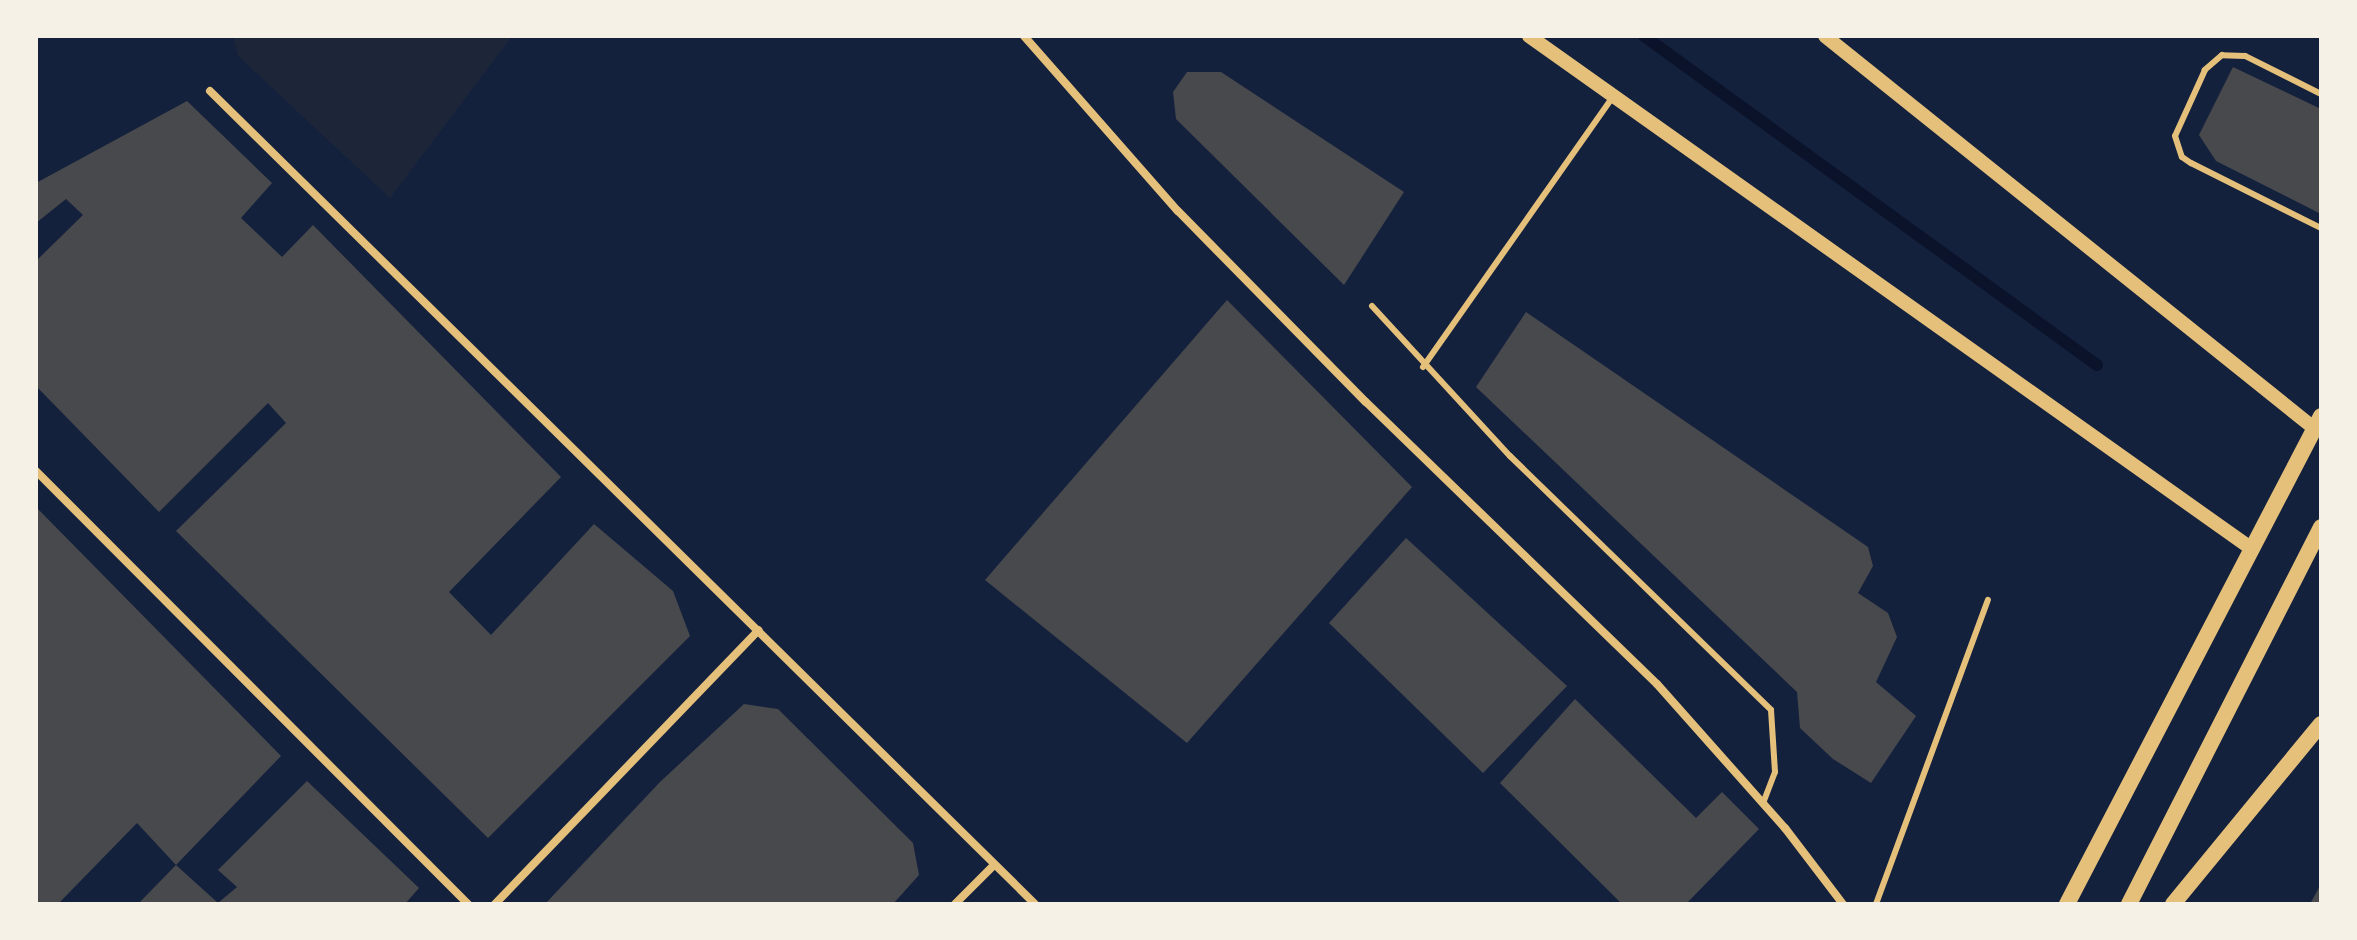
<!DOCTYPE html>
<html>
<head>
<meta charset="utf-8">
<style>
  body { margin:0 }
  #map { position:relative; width:2357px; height:940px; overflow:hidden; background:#14213d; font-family:Jost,sans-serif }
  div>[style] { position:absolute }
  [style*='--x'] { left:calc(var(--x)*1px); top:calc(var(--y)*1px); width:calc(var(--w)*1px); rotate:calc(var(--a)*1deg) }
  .green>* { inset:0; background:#1d2539 }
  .stream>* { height:12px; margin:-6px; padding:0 6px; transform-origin:6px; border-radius:6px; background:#0b132b }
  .building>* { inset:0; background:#48494c }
  .service>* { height:6px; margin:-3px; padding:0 3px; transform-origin:3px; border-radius:3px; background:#e5c07b }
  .minor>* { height:8px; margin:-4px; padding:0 4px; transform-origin:4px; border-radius:4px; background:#e5c07b }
  .tertiary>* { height:14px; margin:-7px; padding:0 7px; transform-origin:7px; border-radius:7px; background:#e5c07b }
  .secondary>* { height:16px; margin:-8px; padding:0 8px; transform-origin:8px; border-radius:8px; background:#e5c07b }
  span { translate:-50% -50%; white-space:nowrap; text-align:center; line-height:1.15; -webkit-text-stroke:6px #f6f1e7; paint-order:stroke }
  .frame { position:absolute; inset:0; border:38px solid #f6f1e7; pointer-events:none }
</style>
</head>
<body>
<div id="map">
  <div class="green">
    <i style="clip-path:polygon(233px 36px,512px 36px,390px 198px,238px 56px)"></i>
  </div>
  <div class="stream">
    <i style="--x:1644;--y:36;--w:560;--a:35.99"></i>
  </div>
  <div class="building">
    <i style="clip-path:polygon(2233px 67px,2321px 109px,2321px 214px,2216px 161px,2199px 135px)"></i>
    <i style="clip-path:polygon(1187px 72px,1221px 72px,1404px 192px,1344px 285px,1176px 119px,1173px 92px)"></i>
    <i style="clip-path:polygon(187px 101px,272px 183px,241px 218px,282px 257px,313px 225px,561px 477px,449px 592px,491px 635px,594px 524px,673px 591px,690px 636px,488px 838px,176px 531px,286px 423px,268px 403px,159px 512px,36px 386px,36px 261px,83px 215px,66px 199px,36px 223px,36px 183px)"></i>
    <i style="clip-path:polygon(1227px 300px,1412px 487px,1187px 743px,985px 580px)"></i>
    <i style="clip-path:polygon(1526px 312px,1868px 547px,1873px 566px,1858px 593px,1888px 613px,1897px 637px,1876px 682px,1916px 716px,1871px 783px,1833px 759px,1800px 728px,1797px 692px,1476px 387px)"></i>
    <i style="clip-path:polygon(36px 507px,281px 756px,176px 865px,137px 823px,58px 904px,36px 904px)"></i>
    <i style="clip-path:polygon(1406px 538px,1567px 686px,1483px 773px,1329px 623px)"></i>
    <i style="clip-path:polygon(1575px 699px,1696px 818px,1722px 792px,1759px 829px,1686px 904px,1622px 904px,1500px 783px)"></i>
    <i style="clip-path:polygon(744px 704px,778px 709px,913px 843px,919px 875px,893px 904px,545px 904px,660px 782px)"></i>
    <i style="clip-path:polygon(307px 781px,419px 888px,405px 904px,138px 904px,176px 865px,218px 903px,237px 887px,218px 870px)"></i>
    <i style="clip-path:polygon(2321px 884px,2321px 904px,2310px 904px)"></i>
  </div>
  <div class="service">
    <i style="--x:2321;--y:94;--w:85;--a:-153.4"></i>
    <i style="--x:2245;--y:56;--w:23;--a:-178"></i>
    <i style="--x:2222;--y:55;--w:23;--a:139"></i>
    <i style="--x:2205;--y:70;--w:72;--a:114.4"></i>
    <i style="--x:2175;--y:136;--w:22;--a:72"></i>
    <i style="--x:2182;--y:157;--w:11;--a:34"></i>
    <i style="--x:2191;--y:163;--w:145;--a:26.6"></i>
    <i style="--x:1372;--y:306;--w:204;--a:47.4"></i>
    <i style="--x:1510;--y:456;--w:364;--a:44.2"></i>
    <i style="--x:1771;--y:710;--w:62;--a:86.3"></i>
    <i style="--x:1775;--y:772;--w:34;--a:111"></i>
    <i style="--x:1423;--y:367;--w:330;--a:-54.9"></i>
    <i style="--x:1876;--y:904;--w:324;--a:-69.8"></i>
  </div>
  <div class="minor">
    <i style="--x:1024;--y:36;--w:233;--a:48.7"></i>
    <i style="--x:1178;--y:211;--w:268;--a:45.5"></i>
    <i style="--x:1366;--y:402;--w:405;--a:44.1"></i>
    <i style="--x:1657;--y:684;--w:193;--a:48.4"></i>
    <i style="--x:1785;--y:828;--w:96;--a:52.7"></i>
    <i style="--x:210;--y:91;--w:1158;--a:44.58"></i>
    <i style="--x:36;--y:471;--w:612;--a:45.07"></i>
    <i style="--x:495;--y:904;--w:380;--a:-46.1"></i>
    <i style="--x:955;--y:904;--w:55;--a:-45"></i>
  </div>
  <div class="tertiary">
    <i style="--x:1529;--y:36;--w:887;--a:35.36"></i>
    <i style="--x:1825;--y:36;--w:628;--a:38.73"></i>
  </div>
  <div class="secondary">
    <i style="--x:2067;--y:904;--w:550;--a:-62.5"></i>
    <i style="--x:2129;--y:904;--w:423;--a:-63"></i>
    <i style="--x:2173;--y:904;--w:233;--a:-50.6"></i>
  </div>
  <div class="frame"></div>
</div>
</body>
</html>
